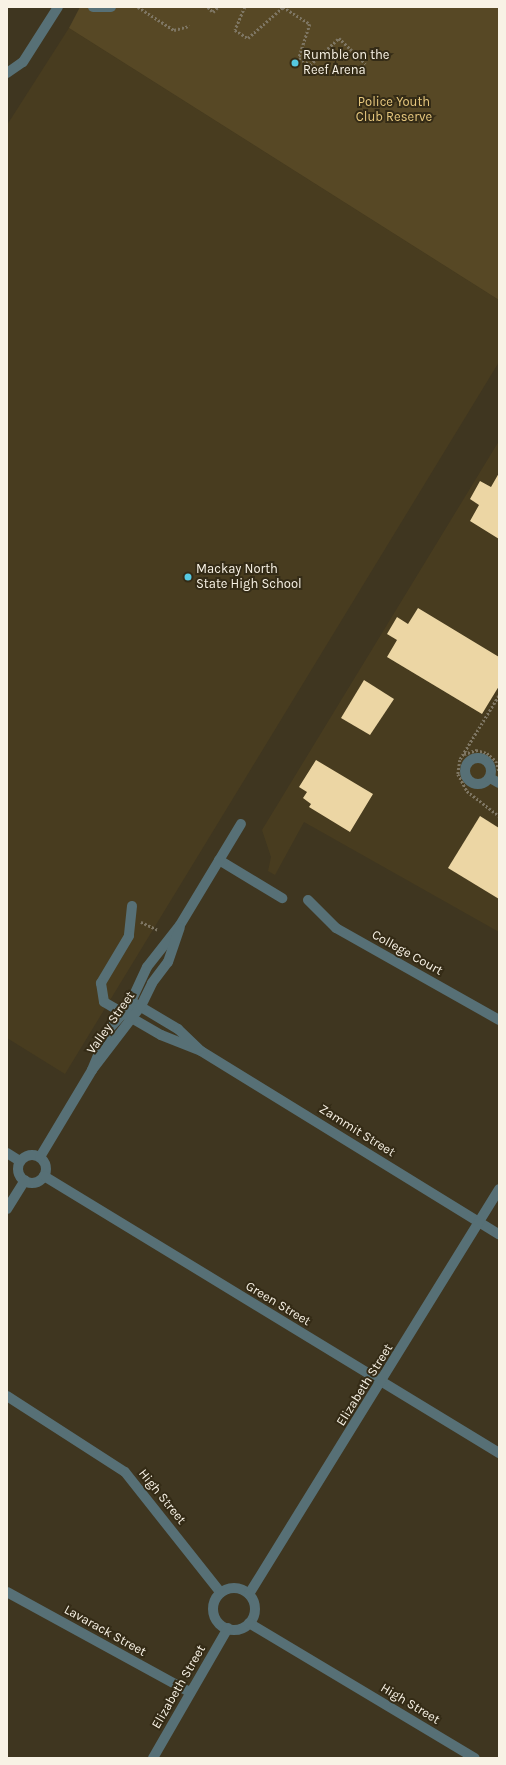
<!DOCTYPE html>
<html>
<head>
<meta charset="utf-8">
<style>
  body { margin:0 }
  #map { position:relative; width:506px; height:1765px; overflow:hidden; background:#3f3620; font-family:Karla,sans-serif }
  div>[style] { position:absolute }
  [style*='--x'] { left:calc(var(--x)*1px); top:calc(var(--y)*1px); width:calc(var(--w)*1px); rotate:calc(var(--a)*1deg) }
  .built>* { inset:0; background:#483c1f }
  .green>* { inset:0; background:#574825 }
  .building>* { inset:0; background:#ecd6a4 }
  .path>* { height:2.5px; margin-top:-1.25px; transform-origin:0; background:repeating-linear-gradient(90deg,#7e7663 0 2px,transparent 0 4px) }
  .minor>* { height:10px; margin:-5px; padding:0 5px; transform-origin:5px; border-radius:5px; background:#577076 }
  .minor>.ring { margin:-5px; padding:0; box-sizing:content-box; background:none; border:10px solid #577076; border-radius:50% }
  .dots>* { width:11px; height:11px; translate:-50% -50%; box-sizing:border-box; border:2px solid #342b16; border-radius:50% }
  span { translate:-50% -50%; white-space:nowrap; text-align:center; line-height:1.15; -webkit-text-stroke:4px #342b16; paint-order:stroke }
  .poi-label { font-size:13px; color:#f8f2e5 }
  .left { translate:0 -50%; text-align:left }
  .park-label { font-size:13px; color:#e7c87e }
  .street-label { font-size:13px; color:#f8f2e5 }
  .frame { position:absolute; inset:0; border:8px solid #f8f2e5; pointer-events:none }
</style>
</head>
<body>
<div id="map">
  <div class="built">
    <i style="clip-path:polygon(69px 28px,499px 300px,499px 362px,65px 1074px,7px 1038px,7px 125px)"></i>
    <i style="clip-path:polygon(499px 441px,499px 932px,304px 822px,275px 875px,268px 871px,271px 857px,262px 830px)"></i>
  </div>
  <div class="green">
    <i style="clip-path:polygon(80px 7px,499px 7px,499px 300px,69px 28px)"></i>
  </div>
  <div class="building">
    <i style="clip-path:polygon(499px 473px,499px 539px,470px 521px,479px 505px,470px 499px,480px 481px,491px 487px)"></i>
    <i style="clip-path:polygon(418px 608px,499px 657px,499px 686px,482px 714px,387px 657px,397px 640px,387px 634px,397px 617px,408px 624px)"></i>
    <i style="clip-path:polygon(364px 680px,394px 699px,370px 735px,341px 718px)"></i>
    <i style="clip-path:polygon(316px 760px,373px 794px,350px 832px,309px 807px,311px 804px,303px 798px,307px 792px,299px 787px)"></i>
    <i style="clip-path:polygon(480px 816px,499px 828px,499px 899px,448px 868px)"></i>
  </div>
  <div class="path">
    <i style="--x:138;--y:7;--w:43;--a:32.6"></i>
    <i style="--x:174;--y:30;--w:16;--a:-15"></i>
    <i style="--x:208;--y:7;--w:7;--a:45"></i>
    <i style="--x:213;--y:12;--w:7;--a:-45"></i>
    <i style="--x:245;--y:7;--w:25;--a:113"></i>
    <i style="--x:235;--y:30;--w:15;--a:32"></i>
    <i style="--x:248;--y:38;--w:47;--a:-41.5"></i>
    <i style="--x:283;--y:7;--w:32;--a:32"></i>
    <i style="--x:310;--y:24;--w:36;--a:108"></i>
    <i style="--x:299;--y:58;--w:13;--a:32"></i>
    <i style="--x:310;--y:65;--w:40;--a:-43"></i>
    <i style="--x:339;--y:38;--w:37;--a:44"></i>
    <i style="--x:499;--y:696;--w:75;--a:121.4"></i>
    <i style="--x:460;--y:760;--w:14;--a:98"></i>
    <i style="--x:458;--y:774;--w:19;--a:62"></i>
    <i style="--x:467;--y:791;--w:41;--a:38"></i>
    <i style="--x:464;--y:754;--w:13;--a:-18"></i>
    <i style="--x:476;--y:750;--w:11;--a:15"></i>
    <i style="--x:487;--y:753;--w:12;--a:42"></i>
    <i style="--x:496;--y:761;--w:10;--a:73"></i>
    <i style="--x:141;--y:922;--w:19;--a:25"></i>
  </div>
  <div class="minor">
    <i style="--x:93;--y:7;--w:18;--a:0"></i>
    <i style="--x:7;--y:73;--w:19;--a:-35"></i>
    <i style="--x:23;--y:62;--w:65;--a:-57.5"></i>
    <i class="ring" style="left:465px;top:758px;width:16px;height:16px"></i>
    <i style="--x:490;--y:778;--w:10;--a:29"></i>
    <i style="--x:219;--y:860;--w:74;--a:31.1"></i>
    <i style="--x:308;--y:900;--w:40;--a:45"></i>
    <i style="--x:336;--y:928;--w:187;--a:29.4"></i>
    <i style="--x:132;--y:906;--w:30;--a:96"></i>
    <i style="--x:129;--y:936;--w:55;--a:120.8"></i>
    <i style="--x:101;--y:983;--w:19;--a:81"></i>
    <i style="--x:104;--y:1002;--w:66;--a:30.1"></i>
    <i style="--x:161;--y:1035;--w:43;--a:21.8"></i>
    <i style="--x:201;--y:1051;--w:350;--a:31.6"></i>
    <i style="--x:136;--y:1004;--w:49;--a:30.8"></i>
    <i style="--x:178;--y:1029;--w:29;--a:44"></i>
    <i style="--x:92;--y:1070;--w:44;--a:-67.5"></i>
    <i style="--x:109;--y:1029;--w:28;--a:-48"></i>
    <i style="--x:128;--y:1008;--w:45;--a:-65.1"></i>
    <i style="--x:147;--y:967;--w:53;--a:-51.8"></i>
    <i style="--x:180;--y:925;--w:118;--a:-58.9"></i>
    <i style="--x:7;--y:1153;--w:15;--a:32"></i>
    <i class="ring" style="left:18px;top:1155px;width:18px;height:18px"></i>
    <i style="--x:40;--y:1157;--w:101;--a:-59.1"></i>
    <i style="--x:92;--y:1070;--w:81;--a:-52.6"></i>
    <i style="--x:141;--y:1006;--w:25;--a:-64"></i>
    <i style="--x:152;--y:983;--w:26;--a:-53"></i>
    <i style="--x:168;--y:962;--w:36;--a:-71"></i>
    <i style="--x:44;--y:1176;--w:533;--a:31.33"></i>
    <i style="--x:7;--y:1209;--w:34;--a:-58"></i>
    <i style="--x:7;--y:1396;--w:140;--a:32.8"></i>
    <i style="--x:125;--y:1472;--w:154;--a:51.6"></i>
    <i class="ring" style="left:213px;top:1588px;width:32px;height:32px"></i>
    <i style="--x:7;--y:1592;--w:209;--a:28.7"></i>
    <i style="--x:249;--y:1594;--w:476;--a:-58.3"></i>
    <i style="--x:249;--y:1623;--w:263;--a:30.9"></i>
    <i style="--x:153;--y:1758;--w:150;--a:-60"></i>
  </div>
  <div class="dots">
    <i style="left:295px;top:63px;background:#56c9e1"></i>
    <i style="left:188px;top:577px;background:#56c9e1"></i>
  </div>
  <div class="poi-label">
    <span class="left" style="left:303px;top:63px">Rumble on the<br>Reef Arena</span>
    <span class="left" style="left:196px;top:577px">Mackay North<br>State High School</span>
  </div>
  <div class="park-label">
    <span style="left:394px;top:110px">Police Youth<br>Club Reserve</span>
  </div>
  <div class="street-label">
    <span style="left:407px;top:953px;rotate:29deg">College Court</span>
    <span style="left:111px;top:1023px;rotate:-55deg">Valley Street</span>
    <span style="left:357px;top:1131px;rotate:32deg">Zammit Street</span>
    <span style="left:278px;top:1304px;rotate:31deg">Green Street</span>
    <span style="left:365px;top:1385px;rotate:-58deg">Elizabeth Street</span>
    <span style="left:162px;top:1497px;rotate:51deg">High Street</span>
    <span style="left:105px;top:1631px;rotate:29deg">Lavarack Street</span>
    <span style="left:179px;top:1687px;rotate:-60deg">Elizabeth Street</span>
    <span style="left:410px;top:1704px;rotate:31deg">High Street</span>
  </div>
  <div class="frame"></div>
</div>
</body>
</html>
